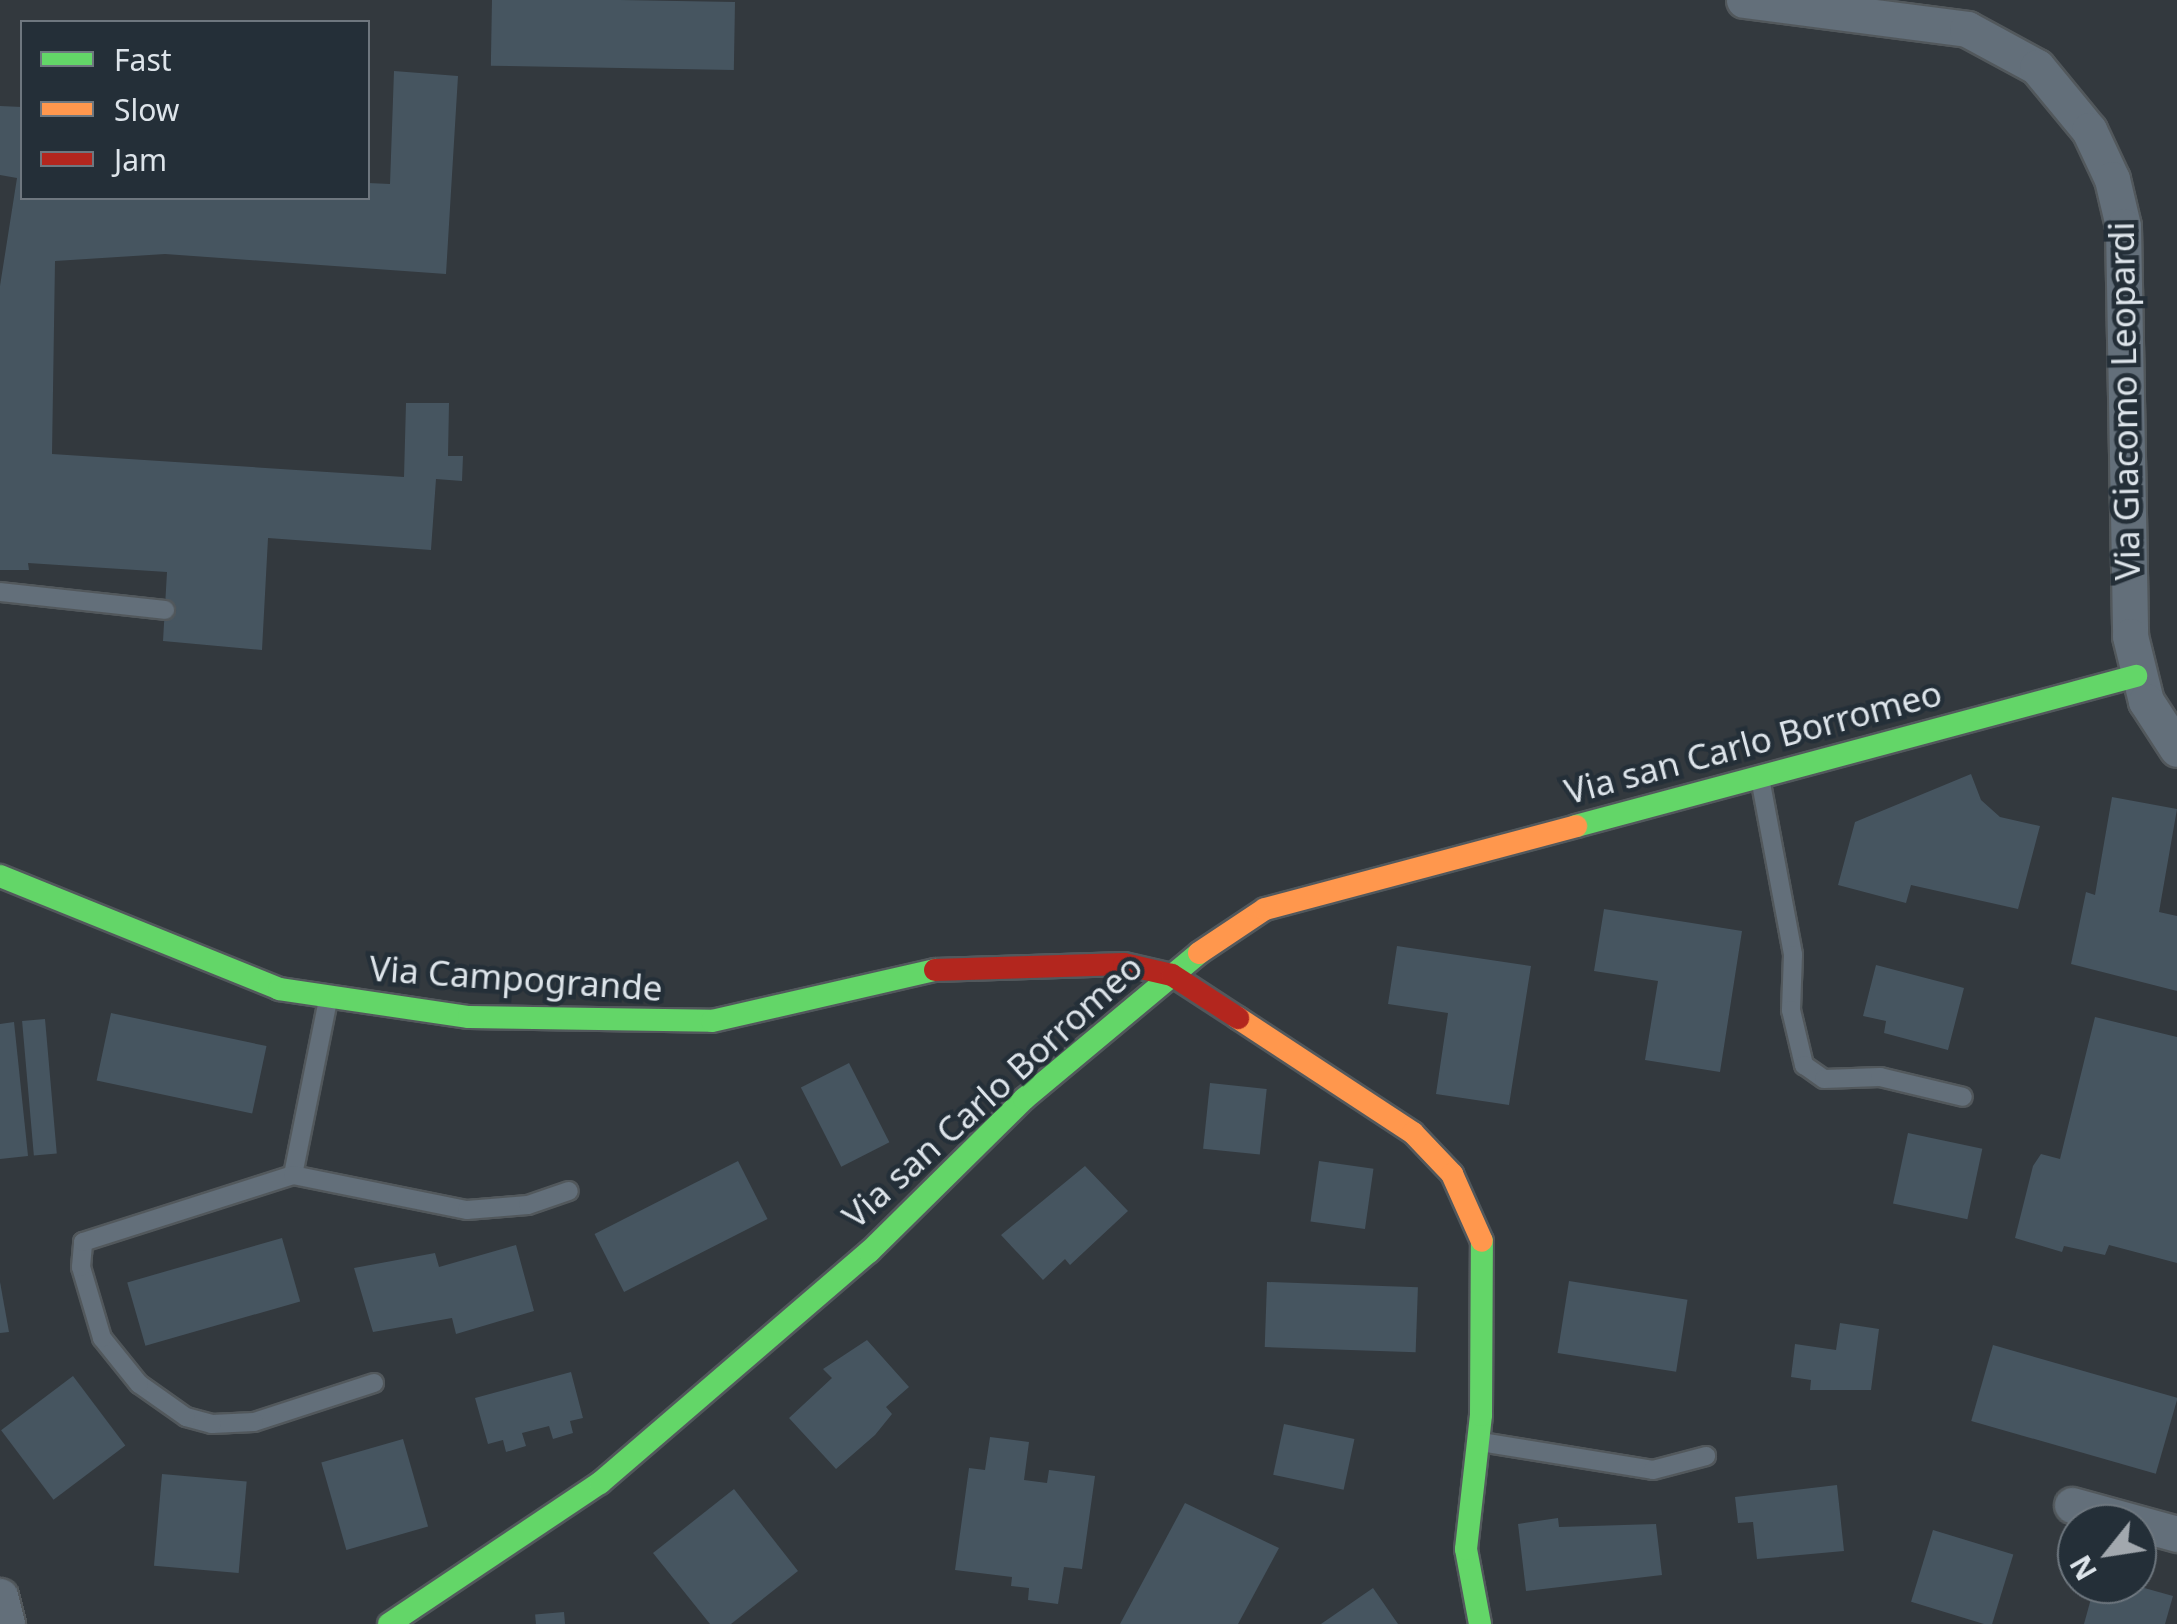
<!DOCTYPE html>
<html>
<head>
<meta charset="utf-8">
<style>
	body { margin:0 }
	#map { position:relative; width:2177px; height:1624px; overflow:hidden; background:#33393e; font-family:"Noto Sans",sans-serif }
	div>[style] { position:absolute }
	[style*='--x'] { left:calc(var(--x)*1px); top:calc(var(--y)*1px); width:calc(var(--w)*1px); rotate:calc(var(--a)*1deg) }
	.building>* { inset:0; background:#465560; transform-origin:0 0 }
	.roads { filter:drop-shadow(2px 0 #52585c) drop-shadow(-2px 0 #52585c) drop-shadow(0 2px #52585c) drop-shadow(0 -2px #52585c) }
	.lane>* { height:18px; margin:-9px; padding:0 9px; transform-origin:9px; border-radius:9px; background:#636f7a }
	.street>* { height:35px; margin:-17.5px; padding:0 17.5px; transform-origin:17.5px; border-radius:17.5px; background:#636f7a }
	.fast>* { height:22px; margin:-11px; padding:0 11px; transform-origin:11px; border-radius:11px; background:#63d668 }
	.slow>* { height:22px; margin:-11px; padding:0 11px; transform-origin:11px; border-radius:11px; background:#ff974d }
	.jam>* { height:22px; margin:-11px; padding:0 11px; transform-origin:11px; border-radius:11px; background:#b3261e }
	span { translate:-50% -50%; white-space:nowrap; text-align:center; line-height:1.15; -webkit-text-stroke:9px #242f38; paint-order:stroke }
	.street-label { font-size:35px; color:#dde4ea }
	.legend { position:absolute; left:20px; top:20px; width:350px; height:180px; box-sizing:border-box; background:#242f38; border:2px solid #6e777f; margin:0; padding:12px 18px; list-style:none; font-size:30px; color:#dde4ea }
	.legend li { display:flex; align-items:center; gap:20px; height:50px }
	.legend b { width:50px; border:2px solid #6e777f }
	.north { position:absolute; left:2057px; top:1504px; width:100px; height:100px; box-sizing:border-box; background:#242f38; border:2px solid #6e777f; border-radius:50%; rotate:240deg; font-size:28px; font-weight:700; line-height:40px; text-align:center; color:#dde4ea }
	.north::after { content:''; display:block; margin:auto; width:35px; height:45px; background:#a2a8ae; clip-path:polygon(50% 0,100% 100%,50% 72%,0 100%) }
</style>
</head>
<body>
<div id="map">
	<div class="building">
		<i style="left:735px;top:2px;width:68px;height:243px;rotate:91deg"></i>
		<i style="clip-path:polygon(394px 71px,458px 76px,446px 274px,165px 254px,55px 261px,52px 454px,404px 477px,406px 403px,449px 403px,448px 456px,463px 456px,462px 481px,436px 479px,431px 550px,268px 538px,262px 650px,163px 641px,167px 572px,28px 563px,29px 570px,0 570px,0 286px,17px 178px,0 175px,0 106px,22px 107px,22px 198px,368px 198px,368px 183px,390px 184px)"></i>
		<i style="clip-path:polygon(1971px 774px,1981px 800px,2000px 817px,2040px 826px,2018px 909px,1911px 885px,1906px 903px,1838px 885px,1855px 822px)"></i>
		<i style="clip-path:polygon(2112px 797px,2177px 809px,2159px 912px,2177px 916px,2177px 991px,2071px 964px,2086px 892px,2095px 895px)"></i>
		<i style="clip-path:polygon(1604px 909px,1742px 931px,1720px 1072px,1645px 1060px,1658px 981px,1594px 971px)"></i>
		<i style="clip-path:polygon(1397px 946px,1531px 966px,1509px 1105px,1436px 1094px,1448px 1013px,1388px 1004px)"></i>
		<i style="clip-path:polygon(1876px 965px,1964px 988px,1948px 1050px,1884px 1033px,1886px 1021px,1863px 1016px)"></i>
		<i style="left:111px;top:1013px;width:159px;height:69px;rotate:12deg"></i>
		<i style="clip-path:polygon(2095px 1017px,2177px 1037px,2177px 1263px,2109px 1245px,2105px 1255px,2064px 1246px,2062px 1252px,2015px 1238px,2033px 1166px,2041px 1154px,2060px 1159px)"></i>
		<i style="left:45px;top:1019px;width:135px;height:23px;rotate:85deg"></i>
		<i style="clip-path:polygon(14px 1022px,28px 1156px,0 1159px,0 1024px)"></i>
		<i style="left:849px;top:1063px;width:89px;height:54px;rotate:63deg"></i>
		<i style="left:1210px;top:1083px;width:57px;height:66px;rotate:6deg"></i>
		<i style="left:1908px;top:1133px;width:76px;height:72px;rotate:12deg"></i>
		<i style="left:738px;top:1161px;width:65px;height:161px;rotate:63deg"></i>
		<i style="left:1319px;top:1161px;width:55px;height:61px;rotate:8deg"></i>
		<i style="clip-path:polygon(1085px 1166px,1128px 1211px,1070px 1265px,1065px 1259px,1043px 1280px,1001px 1235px)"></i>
		<i style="left:282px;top:1238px;width:66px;height:161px;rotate:74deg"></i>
		<i style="clip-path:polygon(516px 1245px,534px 1311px,456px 1334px,452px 1318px,373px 1332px,354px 1268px,435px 1253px,439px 1267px)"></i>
		<i style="left:1569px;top:1281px;width:120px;height:73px;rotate:9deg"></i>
		<i style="clip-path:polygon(0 1282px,9px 1332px,0 1333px)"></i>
		<i style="left:1267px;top:1282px;width:151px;height:65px;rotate:2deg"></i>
		<i style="clip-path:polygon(1840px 1323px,1879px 1329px,1871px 1390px,1810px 1390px,1811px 1380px,1791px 1377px,1795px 1344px,1836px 1350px)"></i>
		<i style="clip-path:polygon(867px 1340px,909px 1387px,886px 1407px,892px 1414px,875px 1435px,836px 1469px,789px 1418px,832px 1378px,823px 1369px)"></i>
		<i style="left:1993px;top:1345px;width:192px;height:79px;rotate:16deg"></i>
		<i style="clip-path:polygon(571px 1372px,583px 1418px,570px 1421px,573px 1433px,553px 1439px,549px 1426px,522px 1433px,526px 1446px,506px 1452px,503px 1440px,488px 1444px,475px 1398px)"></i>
		<i style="left:73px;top:1376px;width:87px;height:90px;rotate:53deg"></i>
		<i style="left:1284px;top:1424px;width:72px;height:52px;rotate:12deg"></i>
		<i style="clip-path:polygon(990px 1437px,1029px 1442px,1024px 1480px,1047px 1483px,1049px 1470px,1095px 1476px,1082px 1569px,1064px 1567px,1058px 1604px,1028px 1600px,1029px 1588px,1011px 1586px,1012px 1577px,955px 1570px,969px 1468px,985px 1470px)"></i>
		<i style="left:403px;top:1439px;width:91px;height:85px;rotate:74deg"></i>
		<i style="left:162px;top:1474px;width:85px;height:92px;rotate:5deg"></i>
		<i style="clip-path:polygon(1837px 1485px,1844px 1551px,1757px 1559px,1753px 1522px,1738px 1523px,1735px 1497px)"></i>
		<i style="clip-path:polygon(734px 1489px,798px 1571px,731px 1624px,710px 1624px,653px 1553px)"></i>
		<i style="clip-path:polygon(1185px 1503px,1279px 1548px,1238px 1624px,1120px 1624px)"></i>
		<i style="clip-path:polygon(1558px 1518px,1559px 1527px,1656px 1524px,1662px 1575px,1526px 1591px,1518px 1524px)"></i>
		<i style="left:1933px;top:1530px;width:84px;height:75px;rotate:17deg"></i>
		<i style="clip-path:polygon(2095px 1584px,2130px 1584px,2173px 1596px,2165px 1624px,2084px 1624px)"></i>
		<i style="clip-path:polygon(1373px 1588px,1398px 1624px,1321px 1624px)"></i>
		<i style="left:564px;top:1612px;width:12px;height:29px;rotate:85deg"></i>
	</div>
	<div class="roads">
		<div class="lane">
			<i style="--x:0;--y:592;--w:166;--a:6.2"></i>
			<i style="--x:1760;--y:778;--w:180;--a:79.4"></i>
			<i style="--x:1793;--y:955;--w:55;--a:92.1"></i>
			<i style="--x:1791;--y:1010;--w:57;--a:76.7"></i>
			<i style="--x:1804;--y:1065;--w:24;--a:35"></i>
			<i style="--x:1824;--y:1079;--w:56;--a:-2"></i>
			<i style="--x:1880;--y:1077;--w:85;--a:13.5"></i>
			<i style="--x:293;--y:1175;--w:178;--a:-78.7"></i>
			<i style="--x:374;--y:1383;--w:126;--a:162"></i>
			<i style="--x:254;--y:1422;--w:42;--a:177.3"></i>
			<i style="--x:212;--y:1424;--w:27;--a:-165"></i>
			<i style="--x:186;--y:1417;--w:57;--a:-144.9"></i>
			<i style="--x:139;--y:1384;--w:59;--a:-128.8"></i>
			<i style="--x:102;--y:1338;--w:74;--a:-106.5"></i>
			<i style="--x:81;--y:1267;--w:25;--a:-85"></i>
			<i style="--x:83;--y:1242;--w:220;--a:-17.7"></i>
			<i style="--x:293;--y:1175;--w:177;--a:11.4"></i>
			<i style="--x:467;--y:1210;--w:61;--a:-4.7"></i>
			<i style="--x:528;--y:1205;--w:43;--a:-18.9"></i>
			<i style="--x:1481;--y:1442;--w:174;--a:9.2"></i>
			<i style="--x:1653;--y:1470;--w:55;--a:-14.8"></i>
		</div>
		<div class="street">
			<i style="--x:1744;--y:0;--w:225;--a:7.4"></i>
			<i style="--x:1967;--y:29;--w:80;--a:28.5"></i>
			<i style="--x:2037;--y:67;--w:82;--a:50.5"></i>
			<i style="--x:2089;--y:130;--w:54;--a:64.9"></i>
			<i style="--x:2112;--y:179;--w:48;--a:76.8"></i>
			<i style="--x:2123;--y:226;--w:410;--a:89"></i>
			<i style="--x:2130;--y:636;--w:67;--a:76.2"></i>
			<i style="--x:2146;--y:701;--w:57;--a:57.1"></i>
			<i style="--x:2072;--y:1505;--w:109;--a:15.4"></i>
			<i style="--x:0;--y:1596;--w:29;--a:76"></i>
		</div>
		<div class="fast">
			<i style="--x:1576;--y:826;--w:580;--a:-15"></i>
			<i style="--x:0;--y:876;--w:301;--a:22"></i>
			<i style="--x:279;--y:989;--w:192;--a:8.4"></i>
			<i style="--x:469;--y:1017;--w:243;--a:0.9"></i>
			<i style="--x:712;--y:1021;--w:229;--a:-12.9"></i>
			<i style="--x:389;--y:1624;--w:254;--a:-33.8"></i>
			<i style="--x:600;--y:1483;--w:355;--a:-40.7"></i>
			<i style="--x:869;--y:1252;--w:218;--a:-44.6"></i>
			<i style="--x:1024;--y:1099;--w:228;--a:-39.8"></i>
			<i style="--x:1480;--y:1624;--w:76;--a:-100.6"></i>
			<i style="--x:1466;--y:1549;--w:135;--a:-83.6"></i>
			<i style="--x:1481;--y:1415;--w:174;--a:-89.7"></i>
		</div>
		<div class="slow">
			<i style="--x:1199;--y:953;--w:79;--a:-33.7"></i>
			<i style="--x:1265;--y:909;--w:322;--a:-14.9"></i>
			<i style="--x:1238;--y:1018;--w:209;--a:33.3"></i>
			<i style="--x:1413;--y:1133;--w:57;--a:46.4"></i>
			<i style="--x:1452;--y:1174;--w:73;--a:65.9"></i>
		</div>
		<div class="jam">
			<i style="--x:935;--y:970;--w:189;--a:-1.8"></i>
			<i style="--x:1124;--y:964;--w:49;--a:12.9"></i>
			<i style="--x:1172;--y:975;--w:79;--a:33.1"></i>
		</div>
	</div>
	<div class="street-label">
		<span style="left:2124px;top:401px;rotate:-91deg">Via Giacomo Leopardi</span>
		<span style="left:1753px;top:742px;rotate:-15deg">Via san Carlo Borromeo</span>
		<span style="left:516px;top:978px;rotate:4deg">Via Campogrande</span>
		<span style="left:992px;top:1091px;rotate:-42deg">Via san Carlo Borromeo</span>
	</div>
	<ul class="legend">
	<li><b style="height:12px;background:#63d668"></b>Fast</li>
	<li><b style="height:12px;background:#ff974d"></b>Slow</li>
	<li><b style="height:12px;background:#b3261e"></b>Jam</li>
	</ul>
	<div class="north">N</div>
</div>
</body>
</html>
